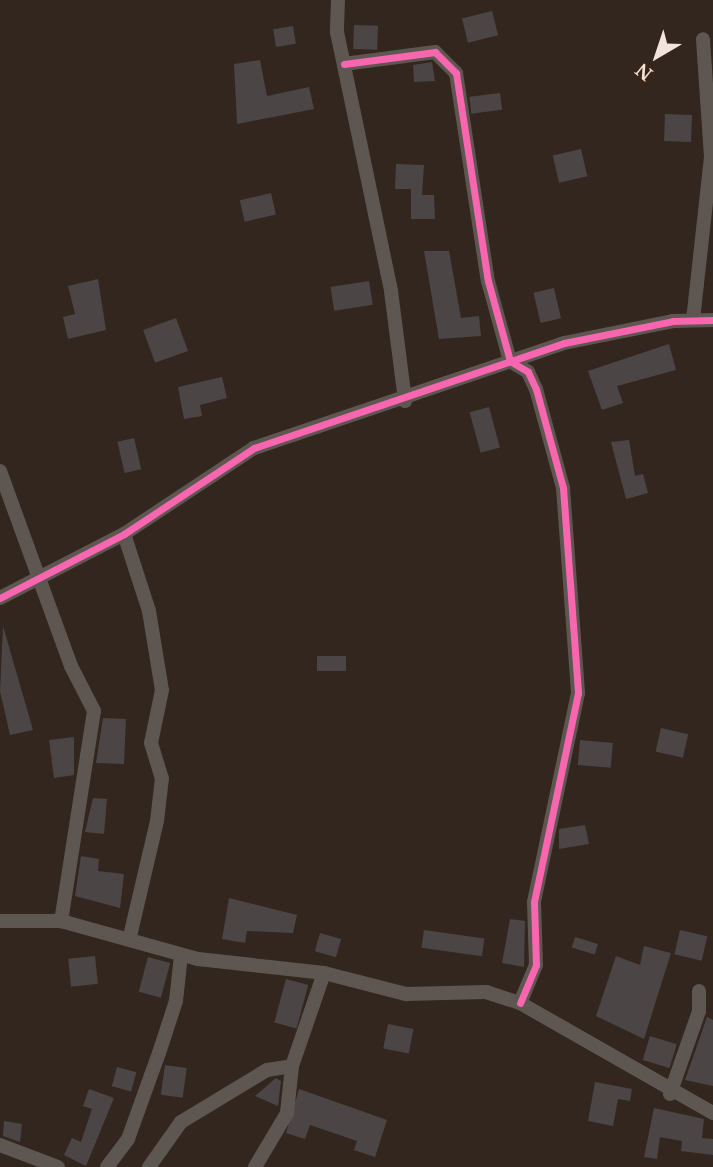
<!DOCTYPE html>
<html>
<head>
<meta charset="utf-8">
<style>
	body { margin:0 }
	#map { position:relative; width:713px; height:1167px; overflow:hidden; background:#32261f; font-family:"Noto Serif",serif }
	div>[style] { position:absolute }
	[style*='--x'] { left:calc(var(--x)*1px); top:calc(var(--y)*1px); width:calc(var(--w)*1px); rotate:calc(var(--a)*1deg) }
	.building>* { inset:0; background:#4c4546; transform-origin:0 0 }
	.minor>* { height:14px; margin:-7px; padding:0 7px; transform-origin:7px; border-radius:7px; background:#5e5650 }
	.cycleway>* { height:7px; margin:-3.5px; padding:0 3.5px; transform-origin:3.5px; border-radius:3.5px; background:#f766af }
	span { translate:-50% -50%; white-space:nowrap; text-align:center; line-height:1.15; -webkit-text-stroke:7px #3a2417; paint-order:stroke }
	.north { position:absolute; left:622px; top:21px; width:70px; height:70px; -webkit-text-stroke:5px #3a2417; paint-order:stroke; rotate:219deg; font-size:19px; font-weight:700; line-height:28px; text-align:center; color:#f2e3db }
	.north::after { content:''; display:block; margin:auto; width:24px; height:32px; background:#f2e3db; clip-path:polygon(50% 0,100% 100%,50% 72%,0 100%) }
</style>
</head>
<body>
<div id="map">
	<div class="building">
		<i style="left:492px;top:11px;width:25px;height:31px;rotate:76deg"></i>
		<i style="left:354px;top:25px;width:24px;height:24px;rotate:2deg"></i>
		<i style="left:293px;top:26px;width:18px;height:20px;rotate:81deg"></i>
		<i style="clip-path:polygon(260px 60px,267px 96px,309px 87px,314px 109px,237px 124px,234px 64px)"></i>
		<i style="clip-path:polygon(432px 62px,435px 81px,414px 82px,413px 65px)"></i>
		<i style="left:500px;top:93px;width:17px;height:31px;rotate:83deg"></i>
		<i style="left:665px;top:114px;width:27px;height:27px;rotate:2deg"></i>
		<i style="left:581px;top:149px;width:28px;height:29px;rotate:77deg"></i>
		<i style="clip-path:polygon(396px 164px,424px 165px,422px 195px,434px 195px,435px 219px,411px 219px,411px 189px,395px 189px)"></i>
		<i style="left:271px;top:193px;width:22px;height:32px;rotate:77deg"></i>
		<i style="clip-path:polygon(424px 251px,449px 251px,461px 318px,479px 316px,481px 336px,439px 339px)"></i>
		<i style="clip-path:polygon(98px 279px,106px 330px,68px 339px,63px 317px,75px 314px,68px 286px)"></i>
		<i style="left:369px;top:281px;width:24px;height:39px;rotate:81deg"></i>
		<i style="left:554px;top:288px;width:31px;height:21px;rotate:77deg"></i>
		<i style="left:176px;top:318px;width:35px;height:35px;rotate:70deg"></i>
		<i style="clip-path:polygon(669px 344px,676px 370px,617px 386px,623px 403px,602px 410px,588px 371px)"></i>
		<i style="clip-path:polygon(222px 377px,227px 398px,200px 405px,202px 416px,184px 419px,178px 387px)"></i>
		<i style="left:489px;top:407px;width:42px;height:20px;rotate:75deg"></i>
		<i style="left:134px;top:438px;width:32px;height:17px;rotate:77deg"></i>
		<i style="clip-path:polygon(629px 440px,635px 476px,643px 474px,648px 493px,626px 499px,611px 442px)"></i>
		<i style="clip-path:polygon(3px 626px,33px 730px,10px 735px,0 691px)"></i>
		<i style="left:317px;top:656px;width:29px;height:15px"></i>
		<i style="clip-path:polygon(103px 718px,126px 719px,124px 764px,96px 763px)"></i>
		<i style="left:661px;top:728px;width:28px;height:24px;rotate:13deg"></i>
		<i style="clip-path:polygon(74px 737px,74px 775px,54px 778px,49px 740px)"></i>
		<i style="left:580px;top:740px;width:33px;height:25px;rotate:5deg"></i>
		<i style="clip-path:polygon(93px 798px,107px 799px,104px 834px,85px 832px)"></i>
		<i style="clip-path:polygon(585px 825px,589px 844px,559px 849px,559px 829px)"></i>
		<i style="clip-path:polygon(81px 856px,99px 859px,98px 871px,124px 874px,120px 908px,75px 896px)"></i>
		<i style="clip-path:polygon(229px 898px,297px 915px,293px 933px,247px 931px,245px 943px,222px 939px)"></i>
		<i style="clip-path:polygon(510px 919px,525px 921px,524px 967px,502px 963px)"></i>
		<i style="left:424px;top:930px;width:61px;height:18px;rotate:8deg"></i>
		<i style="left:680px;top:930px;width:28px;height:25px;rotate:13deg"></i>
		<i style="left:320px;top:933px;width:22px;height:19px;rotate:16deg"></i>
		<i style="left:575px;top:937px;width:24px;height:11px;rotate:17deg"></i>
		<i style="clip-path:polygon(644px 946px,671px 953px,644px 1039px,596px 1016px,616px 956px,640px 965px)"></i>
		<i style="left:95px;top:956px;width:28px;height:27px;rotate:84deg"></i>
		<i style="left:148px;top:957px;width:23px;height:36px;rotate:15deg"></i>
		<i style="left:286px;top:979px;width:23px;height:45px;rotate:15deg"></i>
		<i style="clip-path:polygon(707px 1017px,713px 1020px,713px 1086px,685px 1080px)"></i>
		<i style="left:388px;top:1024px;width:26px;height:25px;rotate:11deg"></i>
		<i style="left:650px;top:1036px;width:28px;height:25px;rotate:17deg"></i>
		<i style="left:165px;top:1065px;width:22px;height:30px;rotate:8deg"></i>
		<i style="left:117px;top:1067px;width:20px;height:20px;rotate:15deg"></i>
		<i style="clip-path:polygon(276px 1078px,281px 1081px,278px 1106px,255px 1096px)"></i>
		<i style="clip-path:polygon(595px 1082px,632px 1089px,630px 1101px,618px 1099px,613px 1126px,588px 1121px)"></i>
		<i style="clip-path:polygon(89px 1089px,114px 1098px,86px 1166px,64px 1155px,72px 1138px,81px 1142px,92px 1109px,83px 1106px)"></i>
		<i style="clip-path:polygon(299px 1089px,387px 1120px,375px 1157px,354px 1150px,357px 1141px,310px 1125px,305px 1139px,286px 1133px)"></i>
		<i style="clip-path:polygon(654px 1108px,704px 1119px,702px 1138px,713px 1139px,713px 1155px,681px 1151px,682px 1141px,660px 1137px,657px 1159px,644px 1157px)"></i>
		<i style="clip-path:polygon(4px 1121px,22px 1124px,20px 1142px,3px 1136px)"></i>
	</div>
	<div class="minor">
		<i style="--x:338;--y:0;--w:32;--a:92"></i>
		<i style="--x:337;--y:32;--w:265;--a:78.2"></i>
		<i style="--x:391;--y:291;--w:111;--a:82.7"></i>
		<i style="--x:344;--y:64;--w:92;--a:-7.5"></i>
		<i style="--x:435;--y:52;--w:30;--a:45"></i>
		<i style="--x:456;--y:73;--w:210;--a:81.3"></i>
		<i style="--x:488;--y:281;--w:83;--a:74.6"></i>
		<i style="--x:510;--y:361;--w:21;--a:31"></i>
		<i style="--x:528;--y:372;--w:19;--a:65"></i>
		<i style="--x:536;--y:389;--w:103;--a:74.7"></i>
		<i style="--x:563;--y:488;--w:206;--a:85.8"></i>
		<i style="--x:578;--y:693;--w:214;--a:101.9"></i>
		<i style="--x:534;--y:902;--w:63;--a:88.2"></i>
		<i style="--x:536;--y:965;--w:41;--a:112.8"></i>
		<i style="--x:693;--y:320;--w:164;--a:-83.7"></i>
		<i style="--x:711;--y:157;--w:118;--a:-93.9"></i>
		<i style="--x:0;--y:471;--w:208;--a:70"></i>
		<i style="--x:71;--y:666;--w:51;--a:62.9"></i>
		<i style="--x:94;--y:711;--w:213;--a:98.9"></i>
		<i style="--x:124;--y:534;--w:81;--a:72"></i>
		<i style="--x:149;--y:611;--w:80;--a:80.7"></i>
		<i style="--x:162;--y:690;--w:54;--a:101.7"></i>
		<i style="--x:151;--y:743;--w:37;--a:73"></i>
		<i style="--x:162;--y:778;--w:43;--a:96.6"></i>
		<i style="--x:157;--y:821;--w:118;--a:103.2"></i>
		<i style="--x:0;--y:598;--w:140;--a:-27.3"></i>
		<i style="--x:124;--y:534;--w:156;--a:-33.5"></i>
		<i style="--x:254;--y:448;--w:327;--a:-18.7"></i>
		<i style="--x:564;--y:343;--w:111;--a:-11.4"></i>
		<i style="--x:673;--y:321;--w:40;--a:-1.4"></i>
		<i style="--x:0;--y:921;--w:61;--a:0"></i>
		<i style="--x:61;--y:921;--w:142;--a:15.5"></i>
		<i style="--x:198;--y:959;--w:127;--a:6.3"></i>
		<i style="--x:324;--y:973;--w:85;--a:14.4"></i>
		<i style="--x:406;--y:994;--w:80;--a:-1.4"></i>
		<i style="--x:486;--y:992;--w:36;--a:18"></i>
		<i style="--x:520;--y:1003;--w:222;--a:29.7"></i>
		<i style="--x:670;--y:1094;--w:88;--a:-70.7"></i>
		<i style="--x:699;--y:1011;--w:20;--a:-90"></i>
		<i style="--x:0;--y:1145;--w:62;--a:20.8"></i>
		<i style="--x:107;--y:1167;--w:35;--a:-53"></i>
		<i style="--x:128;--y:1139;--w:91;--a:-70.2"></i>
		<i style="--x:159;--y:1053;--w:55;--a:-71.9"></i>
		<i style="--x:176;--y:1001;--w:46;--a:-83.8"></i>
		<i style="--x:149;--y:1167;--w:55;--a:-54.6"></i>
		<i style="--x:181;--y:1122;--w:100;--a:-31.2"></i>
		<i style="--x:267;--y:1070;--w:25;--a:-9"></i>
		<i style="--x:292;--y:1066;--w:98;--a:-71"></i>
		<i style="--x:255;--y:1167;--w:63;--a:-59.3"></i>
		<i style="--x:287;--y:1113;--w:47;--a:-83.9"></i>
	</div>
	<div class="cycleway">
		<i style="--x:344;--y:64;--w:92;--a:-7.5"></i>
		<i style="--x:435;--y:52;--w:30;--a:45"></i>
		<i style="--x:456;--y:73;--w:210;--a:81.3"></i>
		<i style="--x:488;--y:281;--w:83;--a:74.6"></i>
		<i style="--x:510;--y:361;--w:21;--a:31"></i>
		<i style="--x:528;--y:372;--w:19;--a:65"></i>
		<i style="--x:536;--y:389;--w:103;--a:74.7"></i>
		<i style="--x:563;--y:488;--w:206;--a:85.8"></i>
		<i style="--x:578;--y:693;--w:214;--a:101.9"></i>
		<i style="--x:534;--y:902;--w:63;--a:88.2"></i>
		<i style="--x:536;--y:965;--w:41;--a:112.8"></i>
		<i style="--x:0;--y:598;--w:140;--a:-27.3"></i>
		<i style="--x:124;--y:534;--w:156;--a:-33.5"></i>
		<i style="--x:254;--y:448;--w:327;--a:-18.7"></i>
		<i style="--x:564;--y:343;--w:111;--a:-11.4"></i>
		<i style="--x:673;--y:321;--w:40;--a:-1.4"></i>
	</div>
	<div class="north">N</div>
</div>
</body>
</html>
